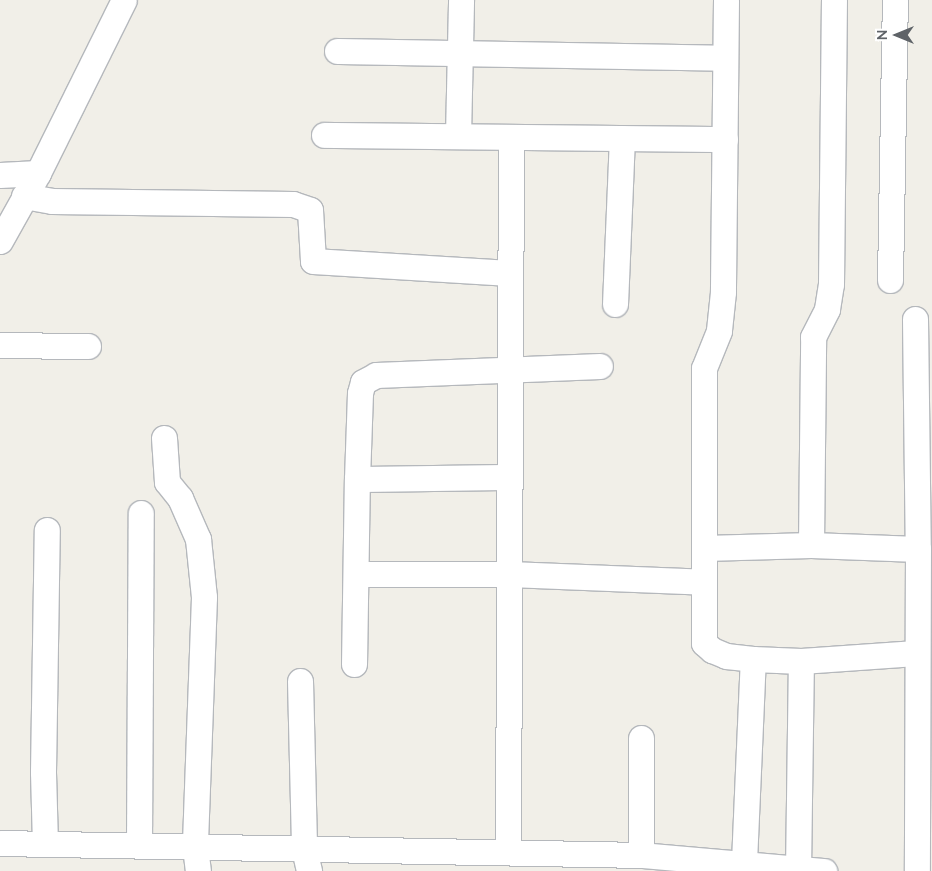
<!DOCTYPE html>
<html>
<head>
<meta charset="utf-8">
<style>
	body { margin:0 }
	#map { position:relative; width:932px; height:871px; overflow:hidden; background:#f1efe8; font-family:Mulish,sans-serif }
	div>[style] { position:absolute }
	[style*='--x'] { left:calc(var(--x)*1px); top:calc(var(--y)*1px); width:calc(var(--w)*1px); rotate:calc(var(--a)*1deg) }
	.roads { filter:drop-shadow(1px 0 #b5b8bc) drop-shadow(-1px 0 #b5b8bc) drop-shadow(0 1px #b5b8bc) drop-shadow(0 -1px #b5b8bc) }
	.minor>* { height:25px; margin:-12.5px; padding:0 12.5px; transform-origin:12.5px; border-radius:12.5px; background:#fff }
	span { translate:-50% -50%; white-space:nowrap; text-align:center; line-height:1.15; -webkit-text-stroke:4px #fff; paint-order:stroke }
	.north { position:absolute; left:872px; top:10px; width:50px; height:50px; -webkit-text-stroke:4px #fff; paint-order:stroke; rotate:270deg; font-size:14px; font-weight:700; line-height:20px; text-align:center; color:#5f6368 }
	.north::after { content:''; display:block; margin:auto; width:18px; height:22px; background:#5f6368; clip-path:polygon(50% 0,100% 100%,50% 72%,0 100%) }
</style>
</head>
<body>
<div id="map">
	<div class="roads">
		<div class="minor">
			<i style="--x:726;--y:0;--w:292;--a:90.6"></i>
			<i style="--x:723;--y:292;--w:39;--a:96"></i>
			<i style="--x:719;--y:331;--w:40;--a:112"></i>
			<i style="--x:704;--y:368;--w:275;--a:90"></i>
			<i style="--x:704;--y:643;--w:11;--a:41"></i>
			<i style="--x:712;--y:650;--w:15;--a:23"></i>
			<i style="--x:726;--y:656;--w:27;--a:6"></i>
			<i style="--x:753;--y:659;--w:48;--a:2.4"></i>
			<i style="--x:801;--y:661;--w:115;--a:-4"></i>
			<i style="--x:337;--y:51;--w:388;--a:1"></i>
			<i style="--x:324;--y:135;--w:401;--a:0.6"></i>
			<i style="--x:458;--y:135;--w:135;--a:-88.7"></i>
			<i style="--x:0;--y:175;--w:38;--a:-3"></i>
			<i style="--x:24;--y:196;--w:28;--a:10"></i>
			<i style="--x:52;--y:201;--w:241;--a:0.7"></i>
			<i style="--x:293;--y:204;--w:18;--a:19"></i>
			<i style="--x:310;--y:210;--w:51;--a:86.6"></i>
			<i style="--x:313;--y:261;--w:197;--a:3.5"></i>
			<i style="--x:0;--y:241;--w:78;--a:-60.8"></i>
			<i style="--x:38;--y:173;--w:193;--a:-63.6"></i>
			<i style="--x:890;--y:280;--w:280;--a:-89"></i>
			<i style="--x:615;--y:304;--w:166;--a:-87.6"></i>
			<i style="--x:915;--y:319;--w:230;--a:89.3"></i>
			<i style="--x:918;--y:549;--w:322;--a:90.2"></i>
			<i style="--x:0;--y:345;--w:88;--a:0.7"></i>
			<i style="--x:164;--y:438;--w:44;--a:86.1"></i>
			<i style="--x:167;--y:482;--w:21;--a:51"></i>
			<i style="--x:180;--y:498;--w:45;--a:66.3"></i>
			<i style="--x:198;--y:539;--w:58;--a:84.1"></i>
			<i style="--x:204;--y:597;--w:250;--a:92.1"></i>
			<i style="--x:195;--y:847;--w:24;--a:83"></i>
			<i style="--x:357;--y:479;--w:152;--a:-0.8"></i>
			<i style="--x:811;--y:545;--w:208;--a:-89.4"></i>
			<i style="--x:813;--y:337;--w:31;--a:-63"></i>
			<i style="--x:827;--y:309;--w:25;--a:-81"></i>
			<i style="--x:831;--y:284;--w:284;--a:-89.4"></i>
			<i style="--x:704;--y:548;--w:107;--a:-1.6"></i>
			<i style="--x:811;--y:545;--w:107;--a:2.1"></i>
			<i style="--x:356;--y:574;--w:153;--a:0"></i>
			<i style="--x:509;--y:574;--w:195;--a:2.3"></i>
			<i style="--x:354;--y:664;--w:185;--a:-89.1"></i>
			<i style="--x:357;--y:479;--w:86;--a:-88"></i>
			<i style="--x:360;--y:393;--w:11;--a:-75"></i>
			<i style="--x:363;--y:382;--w:15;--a:-28"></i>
			<i style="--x:376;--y:375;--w:224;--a:-2.3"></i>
			<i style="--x:300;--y:681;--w:168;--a:88.6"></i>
			<i style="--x:304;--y:849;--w:23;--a:77"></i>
			<i style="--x:641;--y:738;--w:117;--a:90"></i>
			<i style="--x:0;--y:843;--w:641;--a:1.07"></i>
			<i style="--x:641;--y:855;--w:184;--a:5"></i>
			<i style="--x:45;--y:844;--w:72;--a:-91.6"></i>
			<i style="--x:43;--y:772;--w:242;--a:-89.1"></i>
			<i style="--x:139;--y:845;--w:332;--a:-89.7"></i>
			<i style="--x:508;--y:852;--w:715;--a:-89.76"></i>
			<i style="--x:744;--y:862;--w:203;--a:-87.5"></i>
			<i style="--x:798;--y:871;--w:210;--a:-89.2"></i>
		</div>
	</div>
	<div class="north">N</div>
</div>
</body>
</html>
